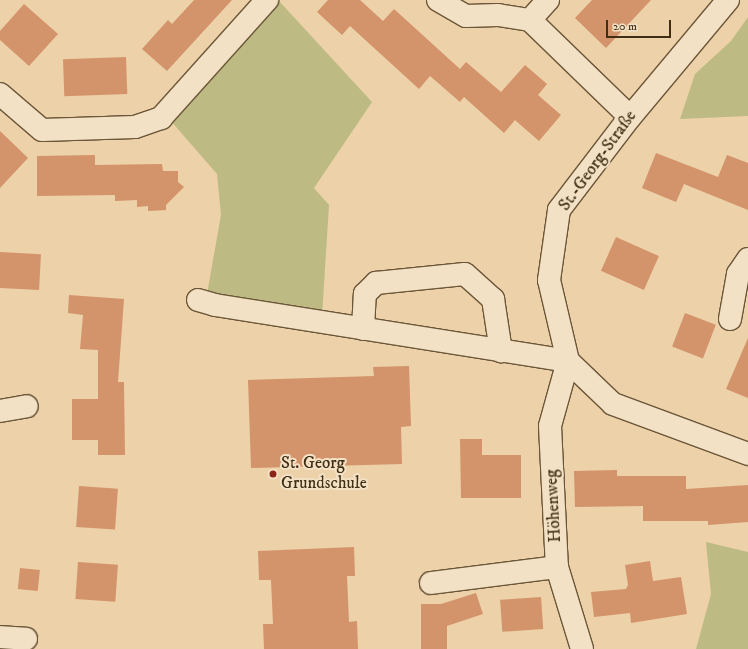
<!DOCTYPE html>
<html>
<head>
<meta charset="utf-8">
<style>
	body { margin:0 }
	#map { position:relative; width:748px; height:649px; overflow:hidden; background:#edd1a8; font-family:"IM FELL DW Pica",serif }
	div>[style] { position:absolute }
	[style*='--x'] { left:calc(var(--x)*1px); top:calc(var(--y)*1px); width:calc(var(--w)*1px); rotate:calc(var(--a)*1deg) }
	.green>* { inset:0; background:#beba83 }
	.building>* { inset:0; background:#d3936b; transform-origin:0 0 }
	.roads { filter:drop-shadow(1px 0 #6b5638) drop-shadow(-1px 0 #6b5638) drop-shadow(0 1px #6b5638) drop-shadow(0 -1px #6b5638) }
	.minor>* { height:22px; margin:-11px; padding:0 11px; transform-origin:11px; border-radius:11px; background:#f3e1c6 }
	.dots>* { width:11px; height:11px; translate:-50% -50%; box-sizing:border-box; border:2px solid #f3e1c6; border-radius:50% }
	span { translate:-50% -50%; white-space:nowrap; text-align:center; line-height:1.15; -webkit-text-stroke:4px #f3e1c6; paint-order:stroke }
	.street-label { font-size:17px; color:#402d13 }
	.poi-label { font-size:17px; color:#402d13 }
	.left { translate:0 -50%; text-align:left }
	.scale { position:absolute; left:606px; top:20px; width:65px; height:18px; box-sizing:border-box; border:2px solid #402d13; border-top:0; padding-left:5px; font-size:12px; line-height:14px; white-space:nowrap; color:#402d13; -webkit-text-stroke:3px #f3e1c6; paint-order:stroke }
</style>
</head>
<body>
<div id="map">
	<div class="green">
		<i style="clip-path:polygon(279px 1px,372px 102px,314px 188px,329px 205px,322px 316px,207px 294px,221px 215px,217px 174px,170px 120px)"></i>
		<i style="clip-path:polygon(748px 17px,748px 116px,680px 119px,695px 74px,731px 41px)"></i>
		<i style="clip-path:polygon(706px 542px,748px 552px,748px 649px,696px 649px,711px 594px)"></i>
	</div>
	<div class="building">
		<i style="clip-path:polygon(194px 0,232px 0,167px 71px,142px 49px,168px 20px,172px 24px)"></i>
		<i style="clip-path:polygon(328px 0,360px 0,383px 21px,394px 9px,460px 69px,466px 62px,501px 92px,525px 65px,547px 84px,538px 95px,561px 115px,539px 141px,515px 120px,504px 133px,464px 97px,460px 102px,430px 76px,419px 89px,350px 26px,342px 35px,317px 12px)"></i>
		<i style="clip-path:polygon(592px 0,651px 0,606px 48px,575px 18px)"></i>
		<i style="clip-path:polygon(24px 4px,58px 34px,29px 66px,0 40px,0 31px)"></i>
		<i style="left:126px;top:57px;width:37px;height:63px;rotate:88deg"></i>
		<i style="clip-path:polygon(0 131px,28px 158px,0 188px)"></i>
		<i style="clip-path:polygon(656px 153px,718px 177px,727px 155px,748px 163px,748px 210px,684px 184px,676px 202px,642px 188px)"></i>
		<i style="clip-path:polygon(95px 155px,95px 165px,162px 164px,163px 171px,178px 171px,178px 182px,184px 187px,166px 205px,166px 210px,148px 211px,148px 206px,137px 207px,137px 200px,115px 201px,115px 195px,37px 196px,37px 156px)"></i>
		<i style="left:616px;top:237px;width:47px;height:37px;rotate:24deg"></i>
		<i style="left:0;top:252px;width:41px;height:36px;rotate:3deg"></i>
		<i style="clip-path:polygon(69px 295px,124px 299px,118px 382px,124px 382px,125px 455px,98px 455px,98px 440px,72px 440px,72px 399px,98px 399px,98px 350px,80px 349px,83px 315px,68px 313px)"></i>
		<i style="left:685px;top:313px;width:33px;height:36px;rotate:21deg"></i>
		<i style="clip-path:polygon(748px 338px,748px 398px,726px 389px)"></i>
		<i style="clip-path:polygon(409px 366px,411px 426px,401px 427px,402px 464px,251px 468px,248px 380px,374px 376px,373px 367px)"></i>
		<i style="clip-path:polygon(460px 439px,482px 439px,482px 455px,521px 455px,521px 498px,461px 498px)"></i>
		<i style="clip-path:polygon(617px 470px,617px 476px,686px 476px,686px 489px,748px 485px,748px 522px,708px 525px,708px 521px,643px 521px,643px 506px,575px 507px,574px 471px)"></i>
		<i style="left:79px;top:486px;width:39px;height:41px;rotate:4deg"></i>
		<i style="clip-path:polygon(354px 547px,355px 576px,347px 576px,349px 622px,357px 621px,358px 649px,264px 649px,263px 624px,273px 624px,271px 580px,259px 580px,258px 551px)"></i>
		<i style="clip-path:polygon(650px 561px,653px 581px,681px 577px,687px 614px,631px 623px,630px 613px,594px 617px,591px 592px,626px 589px,628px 585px,625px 565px)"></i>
		<i style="left:78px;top:562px;width:40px;height:37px;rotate:4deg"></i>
		<i style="left:20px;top:568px;width:20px;height:21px;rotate:6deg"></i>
		<i style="clip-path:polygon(476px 593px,483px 614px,447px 626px,447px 649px,421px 649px,421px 604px,441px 604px)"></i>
		<i style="left:541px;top:597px;width:32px;height:41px;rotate:86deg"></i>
	</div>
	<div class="roads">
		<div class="minor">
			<i style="--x:438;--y:0;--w:32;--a:30"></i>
			<i style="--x:466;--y:16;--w:32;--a:-2"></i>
			<i style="--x:498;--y:15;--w:32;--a:9"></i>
			<i style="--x:530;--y:20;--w:139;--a:44.1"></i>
			<i style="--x:728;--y:0;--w:153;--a:129.9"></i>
			<i style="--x:630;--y:117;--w:117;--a:127.4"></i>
			<i style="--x:559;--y:210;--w:71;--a:98.1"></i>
			<i style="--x:549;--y:280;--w:83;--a:76.8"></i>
			<i style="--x:568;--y:361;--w:62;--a:43.7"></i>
			<i style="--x:613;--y:404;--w:144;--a:20.3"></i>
			<i style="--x:530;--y:20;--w:27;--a:-48"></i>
			<i style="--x:0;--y:94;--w:55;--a:40.6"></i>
			<i style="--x:42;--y:130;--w:93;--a:-1.8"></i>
			<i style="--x:135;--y:127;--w:28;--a:-19"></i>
			<i style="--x:161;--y:118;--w:159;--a:-48.1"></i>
			<i style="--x:198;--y:300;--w:18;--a:16"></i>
			<i style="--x:215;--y:305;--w:357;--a:9"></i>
			<i style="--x:568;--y:361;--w:67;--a:105.5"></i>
			<i style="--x:550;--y:426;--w:141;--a:87.2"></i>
			<i style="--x:557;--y:567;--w:86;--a:73"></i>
			<i style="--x:730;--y:319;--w:46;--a:-79.9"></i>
			<i style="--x:738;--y:274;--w:18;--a:-56"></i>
			<i style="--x:363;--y:329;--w:35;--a:-87"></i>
			<i style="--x:365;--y:294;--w:16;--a:-45"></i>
			<i style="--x:376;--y:283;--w:89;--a:-5.8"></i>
			<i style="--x:465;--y:274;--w:38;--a:42"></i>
			<i style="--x:493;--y:299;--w:53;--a:81.3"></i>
			<i style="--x:0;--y:411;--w:27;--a:-10"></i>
			<i style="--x:431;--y:583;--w:127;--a:-7.2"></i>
			<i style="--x:0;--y:637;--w:26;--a:4"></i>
		</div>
	</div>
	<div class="dots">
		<i style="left:273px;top:474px;background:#8f2418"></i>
	</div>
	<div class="street-label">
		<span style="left:598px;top:161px;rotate:-54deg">St.-Georg-Straße</span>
		<span style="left:554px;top:506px;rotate:-93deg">Höhenweg</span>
	</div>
	<div class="poi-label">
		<span class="left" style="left:281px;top:474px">St. Georg<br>Grundschule</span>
	</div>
	<div class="scale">20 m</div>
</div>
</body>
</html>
